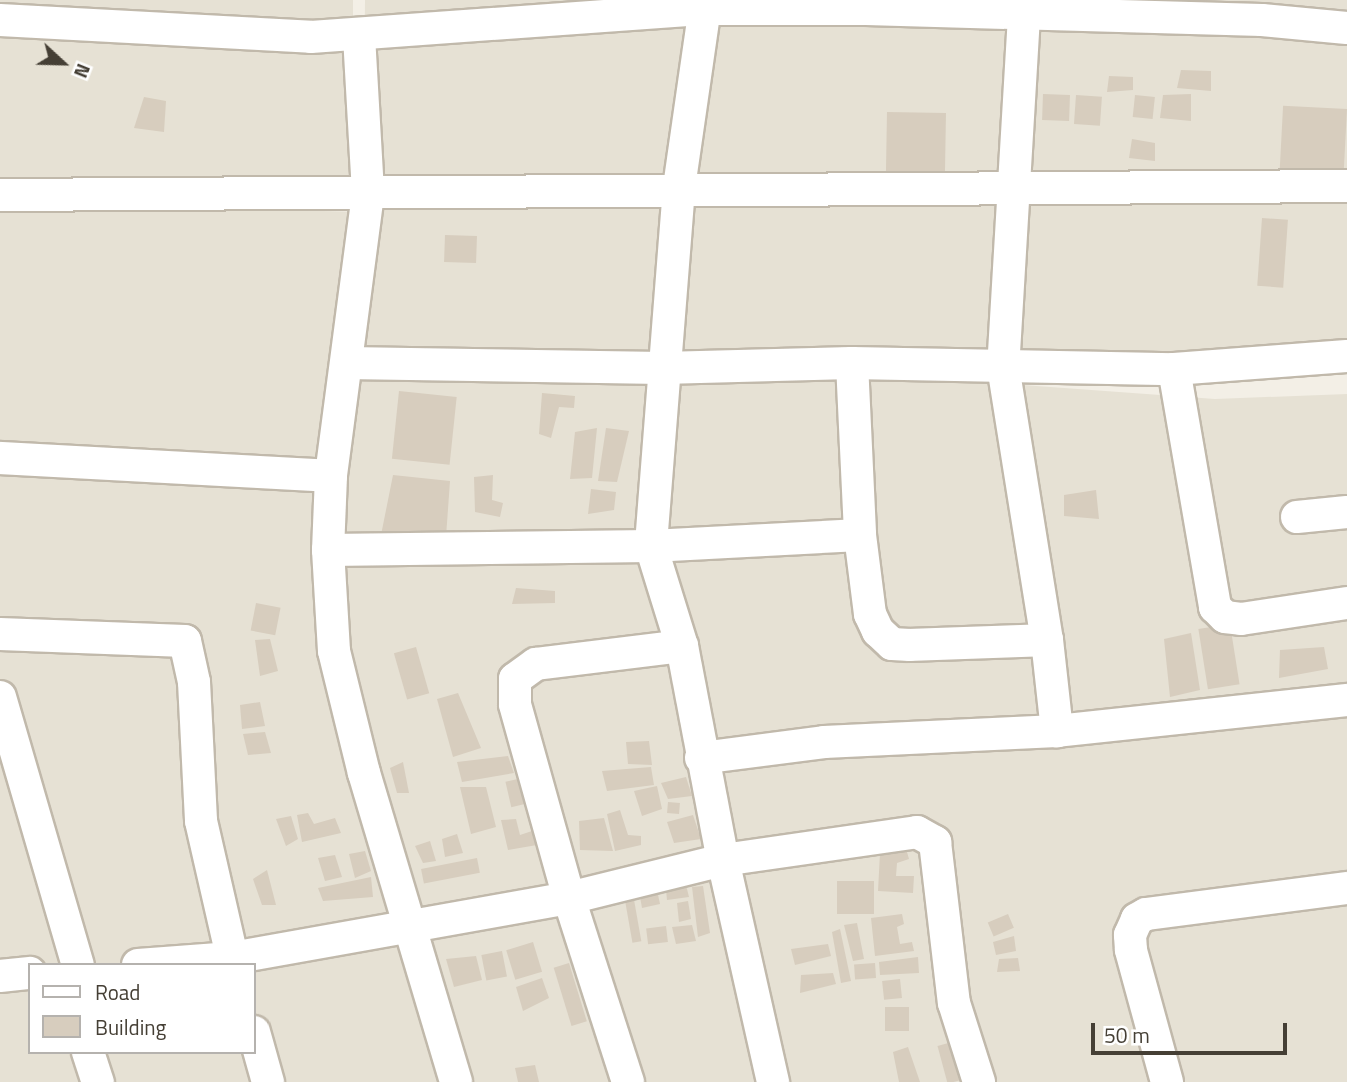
<!DOCTYPE html>
<html>
<head>
<meta charset="utf-8">
<style>
	body { margin:0 }
	#map { position:relative; width:1347px; height:1082px; overflow:hidden; background:#f3efe6; font-family:"Titillium Web",sans-serif }
	div>[style] { position:absolute }
	[style*='--x'] { left:calc(var(--x)*1px); top:calc(var(--y)*1px); width:calc(var(--w)*1px); rotate:calc(var(--a)*1deg) }
	.residential>* { inset:0; background:#e6e1d4; transform-origin:0 0 }
	.building>* { inset:0; background:#d7cdbe; transform-origin:0 0 }
	.roads { filter:drop-shadow(2px 0 #c1b9ab) drop-shadow(-2px 0 #c1b9ab) drop-shadow(0 2px #c1b9ab) drop-shadow(0 -2px #c1b9ab) }
	.street>* { height:32px; margin:-16px; padding:0 16px; transform-origin:16px; border-radius:16px; background:#fff }
	span { translate:-50% -50%; white-space:nowrap; text-align:center; line-height:1.15; -webkit-text-stroke:7px #fff; paint-order:stroke }
	.legend { position:absolute; left:28px; top:963px; width:228px; height:91px; box-sizing:border-box; background:#fff; border:2px solid #b5b2ae; margin:0; padding:9px 12px; list-style:none; font-size:21px; color:#453f35 }
	.legend li { display:flex; align-items:center; gap:14px; height:35px }
	.legend b { width:35px; border:2px solid #b5b2ae }
	.north { position:absolute; left:28px; top:28px; width:70px; height:70px; -webkit-text-stroke:5px #fff; paint-order:stroke; rotate:112deg; font-size:19px; font-weight:700; line-height:28px; text-align:center; color:#453f35 }
	.north::after { content:''; display:block; margin:auto; width:24px; height:32px; background:#453f35; clip-path:polygon(50% 0,100% 100%,50% 72%,0 100%) }
	.scale { position:absolute; left:1091px; top:1023px; width:196px; height:32px; box-sizing:border-box; border:4px solid #453f35; border-top:0; padding-left:9px; font-size:21px; line-height:24px; white-space:nowrap; color:#453f35; -webkit-text-stroke:5px #fff; paint-order:stroke }
</style>
</head>
<body>
<div id="map">
	<div class="residential">
		<i style="left:0;top:0;width:353px;height:182px"></i>
		<i style="clip-path:polygon(evenodd,365px 0,690px 0,1019px 27px,994px 383px,1215px 399px,1347px 394px,1347px 1082px,0 1082px,0 203px,363px 212px,365px 0,30px 965px,254px 965px,254px 1052px,30px 1052px,30px 965px)"></i>
		<i style="clip-path:polygon(704px 0,1347px 0,1347px 361px,1004px 363px,1030px 11px)"></i>
	</div>
	<div class="building">
		<i style="clip-path:polygon(1181px 70px,1211px 71px,1211px 91px,1177px 88px)"></i>
		<i style="clip-path:polygon(1109px 76px,1133px 77px,1133px 90px,1107px 92px)"></i>
		<i style="left:1043px;top:94px;width:27px;height:26px;rotate:2deg"></i>
		<i style="clip-path:polygon(1191px 94px,1191px 121px,1160px 118px,1163px 95px)"></i>
		<i style="left:1076px;top:95px;width:26px;height:29px;rotate:4deg"></i>
		<i style="left:1135px;top:95px;width:20px;height:22px;rotate:6deg"></i>
		<i style="clip-path:polygon(144px 97px,166px 101px,164px 132px,134px 128px)"></i>
		<i style="left:1347px;top:109px;width:64px;height:64px;rotate:93deg"></i>
		<i style="left:887px;top:112px;width:59px;height:61px;rotate:1deg"></i>
		<i style="clip-path:polygon(1132px 139px,1155px 143px,1155px 161px,1129px 158px)"></i>
		<i style="left:1262px;top:218px;width:26px;height:68px;rotate:4deg"></i>
		<i style="left:445px;top:235px;width:32px;height:27px;rotate:2deg"></i>
		<i style="left:399px;top:391px;width:58px;height:68px;rotate:6deg"></i>
		<i style="clip-path:polygon(542px 393px,575px 396px,574px 408px,559px 407px,551px 438px,539px 434px)"></i>
		<i style="clip-path:polygon(597px 428px,592px 478px,570px 479px,575px 432px)"></i>
		<i style="clip-path:polygon(606px 428px,629px 431px,617px 482px,598px 481px)"></i>
		<i style="clip-path:polygon(393px 475px,450px 481px,446px 537px,381px 535px)"></i>
		<i style="clip-path:polygon(493px 475px,492px 500px,503px 503px,500px 517px,475px 512px,474px 477px)"></i>
		<i style="clip-path:polygon(591px 489px,616px 492px,614px 510px,588px 514px)"></i>
		<i style="clip-path:polygon(1096px 490px,1099px 519px,1064px 516px,1064px 495px)"></i>
		<i style="clip-path:polygon(516px 588px,555px 591px,555px 603px,512px 604px)"></i>
		<i style="left:256px;top:603px;width:25px;height:28px;rotate:11deg"></i>
		<i style="left:1230px;top:624px;width:61px;height:32px;rotate:81deg"></i>
		<i style="clip-path:polygon(1191px 633px,1200px 690px,1170px 697px,1164px 639px)"></i>
		<i style="clip-path:polygon(270px 639px,278px 671px,260px 676px,255px 640px)"></i>
		<i style="left:416px;top:647px;width:48px;height:23px;rotate:74deg"></i>
		<i style="clip-path:polygon(1324px 647px,1328px 669px,1279px 678px,1280px 650px)"></i>
		<i style="clip-path:polygon(458px 693px,481px 748px,453px 757px,437px 699px)"></i>
		<i style="clip-path:polygon(260px 702px,265px 726px,242px 729px,240px 705px)"></i>
		<i style="clip-path:polygon(265px 732px,271px 753px,248px 755px,243px 734px)"></i>
		<i style="clip-path:polygon(649px 741px,652px 765px,628px 764px,626px 742px)"></i>
		<i style="clip-path:polygon(508px 756px,514px 773px,462px 782px,457px 762px)"></i>
		<i style="clip-path:polygon(403px 762px,409px 793px,397px 793px,390px 768px)"></i>
		<i style="clip-path:polygon(651px 767px,654px 785px,607px 791px,602px 771px)"></i>
		<i style="clip-path:polygon(686px 777px,692px 796px,668px 799px,661px 783px)"></i>
		<i style="left:522px;top:778px;width:26px;height:17px;rotate:77deg"></i>
		<i style="clip-path:polygon(657px 786px,662px 809px,642px 816px,634px 791px)"></i>
		<i style="clip-path:polygon(460px 787px,486px 787px,496px 827px,471px 834px)"></i>
		<i style="left:668px;top:802px;width:12px;height:11px;rotate:5deg"></i>
		<i style="clip-path:polygon(620px 810px,628px 835px,641px 836px,641px 845px,615px 851px,607px 814px)"></i>
		<i style="clip-path:polygon(308px 813px,314px 824px,335px 818px,341px 833px,302px 842px,297px 815px)"></i>
		<i style="clip-path:polygon(693px 815px,701px 839px,674px 843px,667px 822px)"></i>
		<i style="clip-path:polygon(291px 816px,298px 839px,286px 846px,276px 819px)"></i>
		<i style="clip-path:polygon(604px 818px,613px 851px,580px 850px,579px 821px)"></i>
		<i style="clip-path:polygon(516px 819px,520px 835px,535px 830px,537px 845px,508px 850px,501px 820px)"></i>
		<i style="clip-path:polygon(457px 834px,463px 853px,445px 857px,442px 839px)"></i>
		<i style="clip-path:polygon(430px 841px,436px 861px,423px 863px,415px 846px)"></i>
		<i style="clip-path:polygon(905px 845px,909px 859px,897px 863px,896px 876px,914px 876px,913px 893px,878px 891px,880px 853px)"></i>
		<i style="clip-path:polygon(365px 851px,371px 871px,355px 878px,349px 854px)"></i>
		<i style="clip-path:polygon(335px 855px,342px 877px,325px 881px,318px 858px)"></i>
		<i style="left:477px;top:858px;width:15px;height:57px;rotate:79deg"></i>
		<i style="clip-path:polygon(267px 870px,276px 905px,262px 905px,253px 879px)"></i>
		<i style="clip-path:polygon(371px 877px,373px 897px,323px 901px,318px 888px)"></i>
		<i style="left:874px;top:881px;width:33px;height:37px;rotate:90deg"></i>
		<i style="clip-path:polygon(686px 885px,689px 897px,667px 900px,666px 890px)"></i>
		<i style="clip-path:polygon(703px 886px,710px 933px,698px 937px,692px 887px)"></i>
		<i style="clip-path:polygon(657px 890px,660px 904px,642px 908px,639px 891px)"></i>
		<i style="left:633px;top:894px;width:48px;height:9px;rotate:80deg"></i>
		<i style="clip-path:polygon(688px 901px,691px 919px,679px 922px,677px 903px)"></i>
		<i style="clip-path:polygon(902px 914px,904px 924px,897px 927px,900px 944px,912px 942px,914px 951px,875px 956px,871px 918px)"></i>
		<i style="left:1008px;top:914px;width:15px;height:22px;rotate:67deg"></i>
		<i style="clip-path:polygon(857px 923px,864px 959px,853px 961px,844px 925px)"></i>
		<i style="clip-path:polygon(692px 925px,696px 941px,676px 944px,672px 927px)"></i>
		<i style="left:666px;top:926px;width:16px;height:20px;rotate:83deg"></i>
		<i style="clip-path:polygon(840px 929px,851px 981px,841px 983px,832px 932px)"></i>
		<i style="clip-path:polygon(1014px 936px,1016px 951px,996px 955px,993px 942px)"></i>
		<i style="left:533px;top:942px;width:31px;height:28px;rotate:73deg"></i>
		<i style="clip-path:polygon(828px 944px,831px 956px,795px 965px,791px 949px)"></i>
		<i style="left:502px;top:951px;width:26px;height:21px;rotate:79deg"></i>
		<i style="clip-path:polygon(476px 956px,482px 980px,454px 987px,446px 959px)"></i>
		<i style="clip-path:polygon(918px 957px,919px 973px,880px 975px,879px 962px)"></i>
		<i style="clip-path:polygon(1018px 958px,1020px 971px,997px 972px,999px 959px)"></i>
		<i style="left:569px;top:963px;width:61px;height:16px;rotate:73deg"></i>
		<i style="left:875px;top:963px;width:15px;height:21px;rotate:86deg"></i>
		<i style="clip-path:polygon(833px 973px,836px 984px,800px 993px,801px 975px)"></i>
		<i style="clip-path:polygon(542px 978px,549px 998px,523px 1011px,516px 987px)"></i>
		<i style="left:900px;top:979px;width:19px;height:18px;rotate:84deg"></i>
		<i style="left:885px;top:1007px;width:24px;height:24px"></i>
		<i style="left:952px;top:1042px;width:39px;height:15px;rotate:75deg"></i>
		<i style="clip-path:polygon(908px 1047px,920px 1082px,899px 1082px,893px 1052px)"></i>
		<i style="clip-path:polygon(535px 1065px,539px 1082px,518px 1082px,515px 1068px)"></i>
	</div>
	<div class="roads">
		<div class="street">
			<i style="--x:706;--y:0;--w:190;--a:98.2"></i>
			<i style="--x:679;--y:188;--w:359;--a:94.5"></i>
			<i style="--x:651;--y:546;--w:105;--a:72.8"></i>
			<i style="--x:682;--y:646;--w:218;--a:79.2"></i>
			<i style="--x:723;--y:860;--w:228;--a:77.3"></i>
			<i style="--x:1024;--y:16;--w:351;--a:93.4"></i>
			<i style="--x:1003;--y:366;--w:278;--a:80.9"></i>
			<i style="--x:1047;--y:640;--w:92;--a:83.7"></i>
			<i style="--x:0;--y:20;--w:311;--a:3.1"></i>
			<i style="--x:311;--y:37;--w:395;--a:-4.1"></i>
			<i style="--x:705;--y:9;--w:161;--a:0"></i>
			<i style="--x:866;--y:9;--w:396;--a:1.6"></i>
			<i style="--x:1262;--y:20;--w:85;--a:5.4"></i>
			<i style="--x:359;--y:36;--w:158;--a:86.7"></i>
			<i style="--x:368;--y:194;--w:284;--a:97.5"></i>
			<i style="--x:331;--y:476;--w:74;--a:92.3"></i>
			<i style="--x:328;--y:550;--w:101;--a:86.6"></i>
			<i style="--x:334;--y:651;--w:126;--a:76.2"></i>
			<i style="--x:364;--y:773;--w:322;--a:73.4"></i>
			<i style="--x:0;--y:195;--w:1347;--a:-0.38"></i>
			<i style="--x:347;--y:363;--w:315;--a:0.9"></i>
			<i style="--x:662;--y:368;--w:190;--a:-1.5"></i>
			<i style="--x:852;--y:363;--w:322;--a:1.1"></i>
			<i style="--x:1174;--y:369;--w:173;--a:-4.3"></i>
			<i style="--x:852;--y:363;--w:172;--a:87.3"></i>
			<i style="--x:860;--y:535;--w:80;--a:82.8"></i>
			<i style="--x:870;--y:614;--w:19;--a:65"></i>
			<i style="--x:878;--y:631;--w:19;--a:43"></i>
			<i style="--x:892;--y:644;--w:18;--a:3"></i>
			<i style="--x:910;--y:645;--w:137;--a:-2.1"></i>
			<i style="--x:1174;--y:369;--w:242;--a:80.2"></i>
			<i style="--x:1215;--y:607;--w:14;--a:45"></i>
			<i style="--x:1225;--y:617;--w:16;--a:7"></i>
			<i style="--x:1241;--y:619;--w:107;--a:-8.6"></i>
			<i style="--x:0;--y:458;--w:331;--a:3.1"></i>
			<i style="--x:1297;--y:517;--w:50;--a:-5.7"></i>
			<i style="--x:328;--y:550;--w:323;--a:-0.7"></i>
			<i style="--x:651;--y:546;--w:209;--a:-3"></i>
			<i style="--x:0;--y:634;--w:185;--a:2.2"></i>
			<i style="--x:185;--y:641;--w:42;--a:77.6"></i>
			<i style="--x:194;--y:682;--w:139;--a:87.1"></i>
			<i style="--x:201;--y:821;--w:148;--a:77.1"></i>
			<i style="--x:0;--y:697;--w:279;--a:73.8"></i>
			<i style="--x:701;--y:758;--w:124;--a:-7.4"></i>
			<i style="--x:824;--y:742;--w:233;--a:-2.7"></i>
			<i style="--x:1057;--y:731;--w:292;--a:-6.1"></i>
			<i style="--x:138;--y:965;--w:94;--a:-4.3"></i>
			<i style="--x:232;--y:958;--w:342;--a:-10.1"></i>
			<i style="--x:569;--y:898;--w:159;--a:-13.9"></i>
			<i style="--x:723;--y:860;--w:196;--a:-8.2"></i>
			<i style="--x:917;--y:832;--w:21;--a:29"></i>
			<i style="--x:935;--y:842;--w:162;--a:83.3"></i>
			<i style="--x:954;--y:1003;--w:83;--a:72.4"></i>
			<i style="--x:0;--y:976;--w:30;--a:-6"></i>
			<i style="--x:254;--y:1032;--w:52;--a:74.4"></i>
			<i style="--x:88;--y:1052;--w:32;--a:72"></i>
			<i style="--x:628;--y:1082;--w:193;--a:-107.8"></i>
			<i style="--x:569;--y:898;--w:201;--a:-105.6"></i>
			<i style="--x:515;--y:704;--w:25;--a:-90"></i>
			<i style="--x:515;--y:679;--w:26;--a:-36"></i>
			<i style="--x:536;--y:664;--w:147;--a:-7"></i>
			<i style="--x:1167;--y:1082;--w:137;--a:-105.3"></i>
			<i style="--x:1131;--y:950;--w:15;--a:-94"></i>
			<i style="--x:1130;--y:935;--w:17;--a:-66"></i>
			<i style="--x:1137;--y:919;--w:10;--a:-29"></i>
			<i style="--x:1146;--y:914;--w:203;--a:-7.4"></i>
		</div>
	</div>
	<ul class="legend">
	<li><b style="height:9px;background:#fff"></b>Road</li>
	<li><b style="height:19px;background:#d7cdbe"></b>Building</li>
	</ul>
	<div class="north">N</div>
	<div class="scale">50 m</div>
</div>
</body>
</html>
